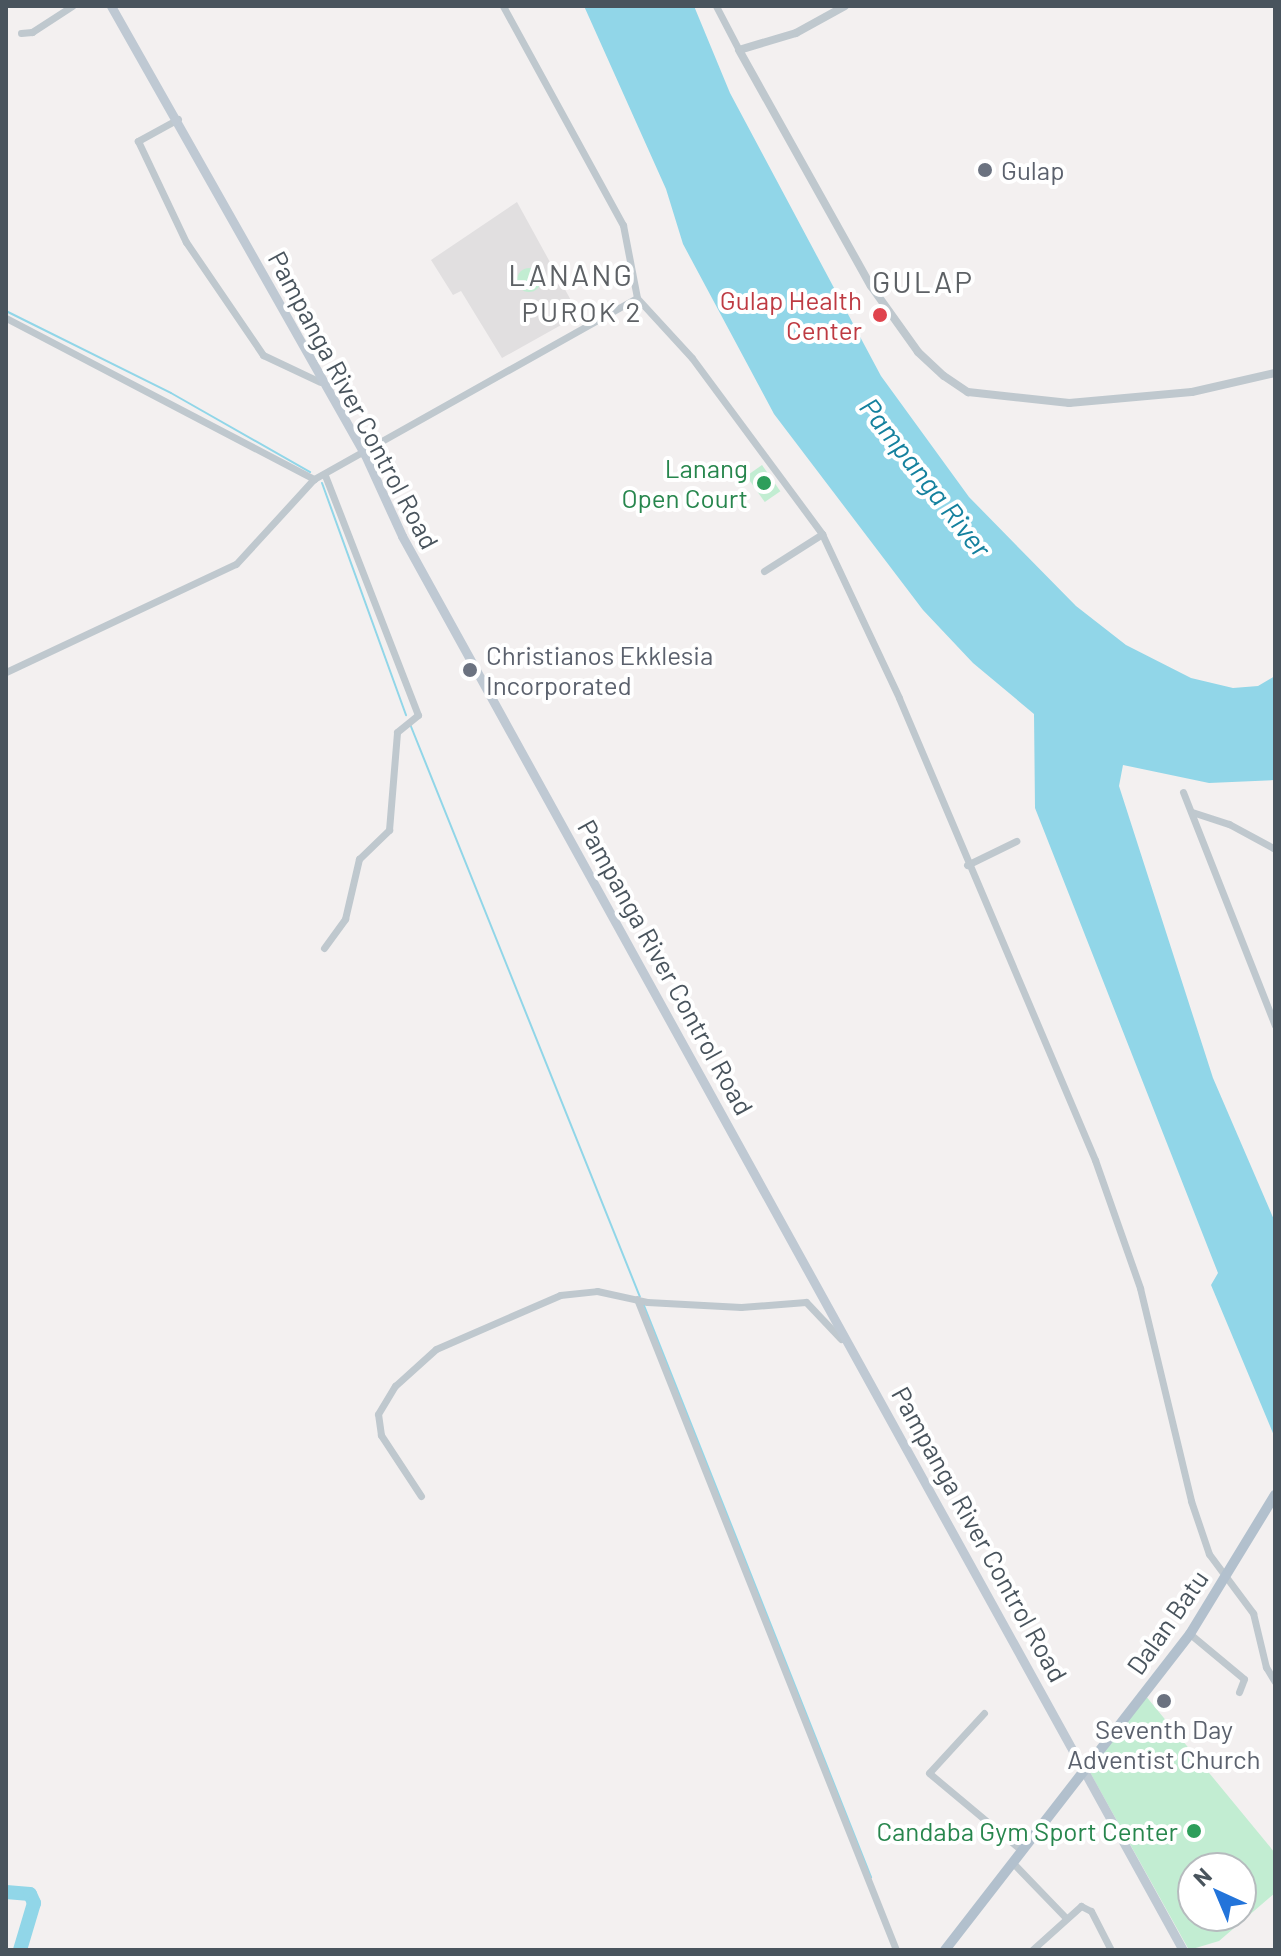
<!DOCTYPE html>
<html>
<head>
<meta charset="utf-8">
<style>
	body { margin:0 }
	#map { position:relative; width:1281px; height:1956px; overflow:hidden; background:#f3f0f0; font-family:Barlow,sans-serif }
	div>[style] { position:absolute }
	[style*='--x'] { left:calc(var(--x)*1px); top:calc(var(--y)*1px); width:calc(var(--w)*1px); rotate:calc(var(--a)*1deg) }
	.education>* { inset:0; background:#e1dfe0 }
	.green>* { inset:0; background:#c2edd2; transform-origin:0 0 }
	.round { border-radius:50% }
	.water>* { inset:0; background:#91d6e8 }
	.stream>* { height:2px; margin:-1px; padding:0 1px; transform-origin:1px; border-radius:1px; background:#91d6e8 }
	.river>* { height:14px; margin:-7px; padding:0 7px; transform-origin:7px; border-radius:7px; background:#91d6e8 }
	.minor>* { height:7px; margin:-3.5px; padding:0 3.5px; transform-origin:3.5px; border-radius:3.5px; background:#bfc8ce }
	.tertiary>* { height:8px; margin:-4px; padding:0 4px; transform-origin:4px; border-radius:4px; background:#bfc8ce }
	.secondary>* { height:9px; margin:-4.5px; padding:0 4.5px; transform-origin:4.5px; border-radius:4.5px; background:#bfc9d3 }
	.primary>* { height:10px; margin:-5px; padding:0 5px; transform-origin:5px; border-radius:5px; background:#b2c0cd }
	.dots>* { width:22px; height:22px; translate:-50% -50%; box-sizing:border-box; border:4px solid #fff; border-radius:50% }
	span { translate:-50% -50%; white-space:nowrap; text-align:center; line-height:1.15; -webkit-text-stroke:8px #fff; paint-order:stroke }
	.worship-label { font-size:26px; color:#5b616d }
	.left { translate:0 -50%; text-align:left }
	.health-label { font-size:26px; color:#be3a42 }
	.right { translate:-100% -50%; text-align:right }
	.street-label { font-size:26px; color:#49545d }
	.leisure-label { font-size:26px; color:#27864d }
	.neighbourhood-label { font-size:28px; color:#5d6165; letter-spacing:2px }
	.water-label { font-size:28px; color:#14819e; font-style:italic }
	.quarter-label { font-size:30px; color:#5d6165; letter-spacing:2px }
	.frame { position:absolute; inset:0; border:8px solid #49545d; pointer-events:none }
	.north { position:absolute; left:1177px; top:1852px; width:80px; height:80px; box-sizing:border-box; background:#fff; border:2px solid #b6bbbe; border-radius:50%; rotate:316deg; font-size:22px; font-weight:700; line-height:32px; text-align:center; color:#49545d }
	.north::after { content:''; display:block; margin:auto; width:28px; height:36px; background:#2374da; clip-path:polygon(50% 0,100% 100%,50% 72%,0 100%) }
</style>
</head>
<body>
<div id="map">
	<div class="education">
		<i style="clip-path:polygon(517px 202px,579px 315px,502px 358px,461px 291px,453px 295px,431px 260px)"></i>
	</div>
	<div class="green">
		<i class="round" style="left:517px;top:268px;width:24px;height:24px"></i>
		<i style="left:762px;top:465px;width:32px;height:19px;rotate:55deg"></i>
		<i style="clip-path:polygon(evenodd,1145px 1695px,1275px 1853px,1275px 1893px,1219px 1941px,1189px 1950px,1087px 1767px,1145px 1695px,1193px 1868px,1241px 1868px,1241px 1916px,1193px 1916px,1193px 1868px)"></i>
	</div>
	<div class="water">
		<i style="clip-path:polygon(584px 6px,694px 6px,730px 93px,881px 376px,969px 497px,1076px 606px,1126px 645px,1191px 678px,1233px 688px,1258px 686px,1275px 676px,1275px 780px,1209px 783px,1123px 765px,1119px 786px,1213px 1078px,1275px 1222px,1275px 1438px,1211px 1285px,1218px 1273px,1035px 808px,1034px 714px,973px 663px,923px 610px,774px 414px,683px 244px,666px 189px)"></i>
	</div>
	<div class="stream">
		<i style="--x:6;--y:311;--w:184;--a:26.4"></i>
		<i style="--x:171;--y:393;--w:160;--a:29.6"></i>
		<i style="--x:322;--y:483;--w:247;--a:70.1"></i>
		<i style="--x:410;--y:724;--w:617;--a:68.13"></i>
		<i style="--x:643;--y:1303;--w:618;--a:68.34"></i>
	</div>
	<div class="river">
		<i style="--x:6;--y:1892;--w:24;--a:5"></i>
		<i style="--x:30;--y:1894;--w:10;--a:66"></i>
		<i style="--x:34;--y:1903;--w:49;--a:106.6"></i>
	</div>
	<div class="minor">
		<i style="--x:503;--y:6;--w:250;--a:61.3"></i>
		<i style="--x:623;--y:225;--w:74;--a:79.1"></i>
		<i style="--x:637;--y:298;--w:81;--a:47.5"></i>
		<i style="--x:692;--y:358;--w:219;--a:53.5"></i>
		<i style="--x:822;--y:534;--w:181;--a:64.8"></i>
		<i style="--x:899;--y:698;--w:502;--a:67.01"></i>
		<i style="--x:1095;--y:1160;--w:136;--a:70.6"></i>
		<i style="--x:1140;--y:1288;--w:219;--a:76.5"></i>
		<i style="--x:1191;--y:1501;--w:56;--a:71.2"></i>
		<i style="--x:1209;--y:1554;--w:74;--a:53.3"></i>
		<i style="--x:1253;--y:1613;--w:56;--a:76.5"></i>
		<i style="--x:1266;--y:1667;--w:17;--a:59"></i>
		<i style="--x:716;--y:6;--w:50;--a:62.4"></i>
		<i style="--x:21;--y:33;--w:11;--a:-5"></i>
		<i style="--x:32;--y:32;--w:48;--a:-33"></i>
		<i style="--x:178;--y:119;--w:46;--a:151.2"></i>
		<i style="--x:138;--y:141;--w:112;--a:64.6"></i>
		<i style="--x:186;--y:242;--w:137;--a:55.7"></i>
		<i style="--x:263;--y:355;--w:63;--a:25.3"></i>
		<i style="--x:6;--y:318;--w:348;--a:27.6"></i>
		<i style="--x:764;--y:571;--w:69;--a:-32.5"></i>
		<i style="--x:6;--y:672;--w:254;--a:-25.2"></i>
		<i style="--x:236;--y:564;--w:115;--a:-47.5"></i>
		<i style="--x:314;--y:479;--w:370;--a:-29.3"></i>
		<i style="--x:1183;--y:792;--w:251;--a:68.5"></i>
		<i style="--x:1192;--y:812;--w:39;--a:18"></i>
		<i style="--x:1229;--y:824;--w:52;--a:28.5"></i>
		<i style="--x:967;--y:865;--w:55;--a:-26.1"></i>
		<i style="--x:324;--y:948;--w:36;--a:-54"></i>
		<i style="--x:345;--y:919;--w:62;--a:-76.9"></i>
		<i style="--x:359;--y:859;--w:42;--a:-44"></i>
		<i style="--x:389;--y:830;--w:98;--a:-85.3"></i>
		<i style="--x:397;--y:732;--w:27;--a:-39"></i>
		<i style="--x:418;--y:715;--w:257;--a:-111.2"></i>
		<i style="--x:637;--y:1299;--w:701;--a:68.3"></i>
		<i style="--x:421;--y:1496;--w:73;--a:-123.3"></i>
		<i style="--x:381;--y:1435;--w:21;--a:-98"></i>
		<i style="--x:378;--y:1414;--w:33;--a:-59"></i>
		<i style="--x:395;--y:1386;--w:55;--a:-42.1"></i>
		<i style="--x:436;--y:1349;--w:135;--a:-23.5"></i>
		<i style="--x:560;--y:1295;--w:37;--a:-6"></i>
		<i style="--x:597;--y:1291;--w:51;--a:12.4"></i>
		<i style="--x:647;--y:1302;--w:94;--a:3"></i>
		<i style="--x:741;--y:1307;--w:65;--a:-4.4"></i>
		<i style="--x:806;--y:1302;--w:51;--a:46.6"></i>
		<i style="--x:1190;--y:1634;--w:70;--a:39.8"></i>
		<i style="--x:1244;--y:1679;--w:14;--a:111"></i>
		<i style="--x:984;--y:1713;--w:81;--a:132.5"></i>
		<i style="--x:929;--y:1773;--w:119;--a:39.9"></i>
		<i style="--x:1012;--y:1862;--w:78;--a:46"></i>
		<i style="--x:1032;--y:1950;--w:66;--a:-41.9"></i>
		<i style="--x:1081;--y:1906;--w:11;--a:27"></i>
		<i style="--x:1091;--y:1911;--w:44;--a:62.9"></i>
	</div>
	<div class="tertiary">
		<i style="--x:845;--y:6;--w:56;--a:151.1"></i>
		<i style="--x:796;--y:33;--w:59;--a:163.4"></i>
		<i style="--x:739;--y:50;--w:270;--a:60.8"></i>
		<i style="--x:871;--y:286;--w:81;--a:54.5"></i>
		<i style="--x:918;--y:352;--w:35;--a:43"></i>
		<i style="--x:944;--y:376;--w:29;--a:34"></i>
		<i style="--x:968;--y:392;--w:102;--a:6.2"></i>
		<i style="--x:1069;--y:403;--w:123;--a:-5.1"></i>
		<i style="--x:1192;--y:392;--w:85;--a:-12.9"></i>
	</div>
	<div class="secondary">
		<i style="--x:111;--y:6;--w:516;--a:60.5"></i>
		<i style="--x:365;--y:455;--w:89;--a:65.4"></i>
		<i style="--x:402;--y:536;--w:1615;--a:61.09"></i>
	</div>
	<div class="primary">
		<i style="--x:945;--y:1950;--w:400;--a:-52.2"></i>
		<i style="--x:1190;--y:1634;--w:163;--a:-58.6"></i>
	</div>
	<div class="dots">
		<i style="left:985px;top:170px;background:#6b7280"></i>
		<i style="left:880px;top:315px;background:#e0444e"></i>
		<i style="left:764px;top:483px;background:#2e9e5b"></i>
		<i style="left:470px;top:670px;background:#6b7280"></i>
		<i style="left:1164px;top:1701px;background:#6b7280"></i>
		<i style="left:1194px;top:1831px;background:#2e9e5b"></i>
	</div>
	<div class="worship-label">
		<span class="left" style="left:1001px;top:170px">Gulap</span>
		<span class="left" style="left:486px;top:670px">Christianos Ekklesia<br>Incorporated</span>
		<span style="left:1164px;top:1744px">Seventh Day<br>Adventist Church</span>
	</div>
	<div class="health-label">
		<span class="right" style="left:862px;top:315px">Gulap Health<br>Center</span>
	</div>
	<div class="street-label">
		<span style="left:354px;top:400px;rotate:62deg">Pampanga River Control Road</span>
		<span style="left:666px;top:967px;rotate:61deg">Pampanga River Control Road</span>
		<span style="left:980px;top:1534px;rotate:61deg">Pampanga River Control Road</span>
		<span style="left:1167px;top:1622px;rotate:-55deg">Dalan Batu</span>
	</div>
	<div class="leisure-label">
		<span class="right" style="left:748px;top:483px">Lanang<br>Open Court</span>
		<span class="right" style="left:1178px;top:1831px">Candaba Gym Sport Center</span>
	</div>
	<div class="neighbourhood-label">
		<span style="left:582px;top:311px">PUROK 2</span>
	</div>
	<div class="water-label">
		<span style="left:926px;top:477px;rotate:52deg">Pampanga River</span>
	</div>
	<div class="quarter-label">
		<span style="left:571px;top:274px">LANANG</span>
		<span style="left:923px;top:281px">GULAP</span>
	</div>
	<div class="frame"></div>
	<div class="north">N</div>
</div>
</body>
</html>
